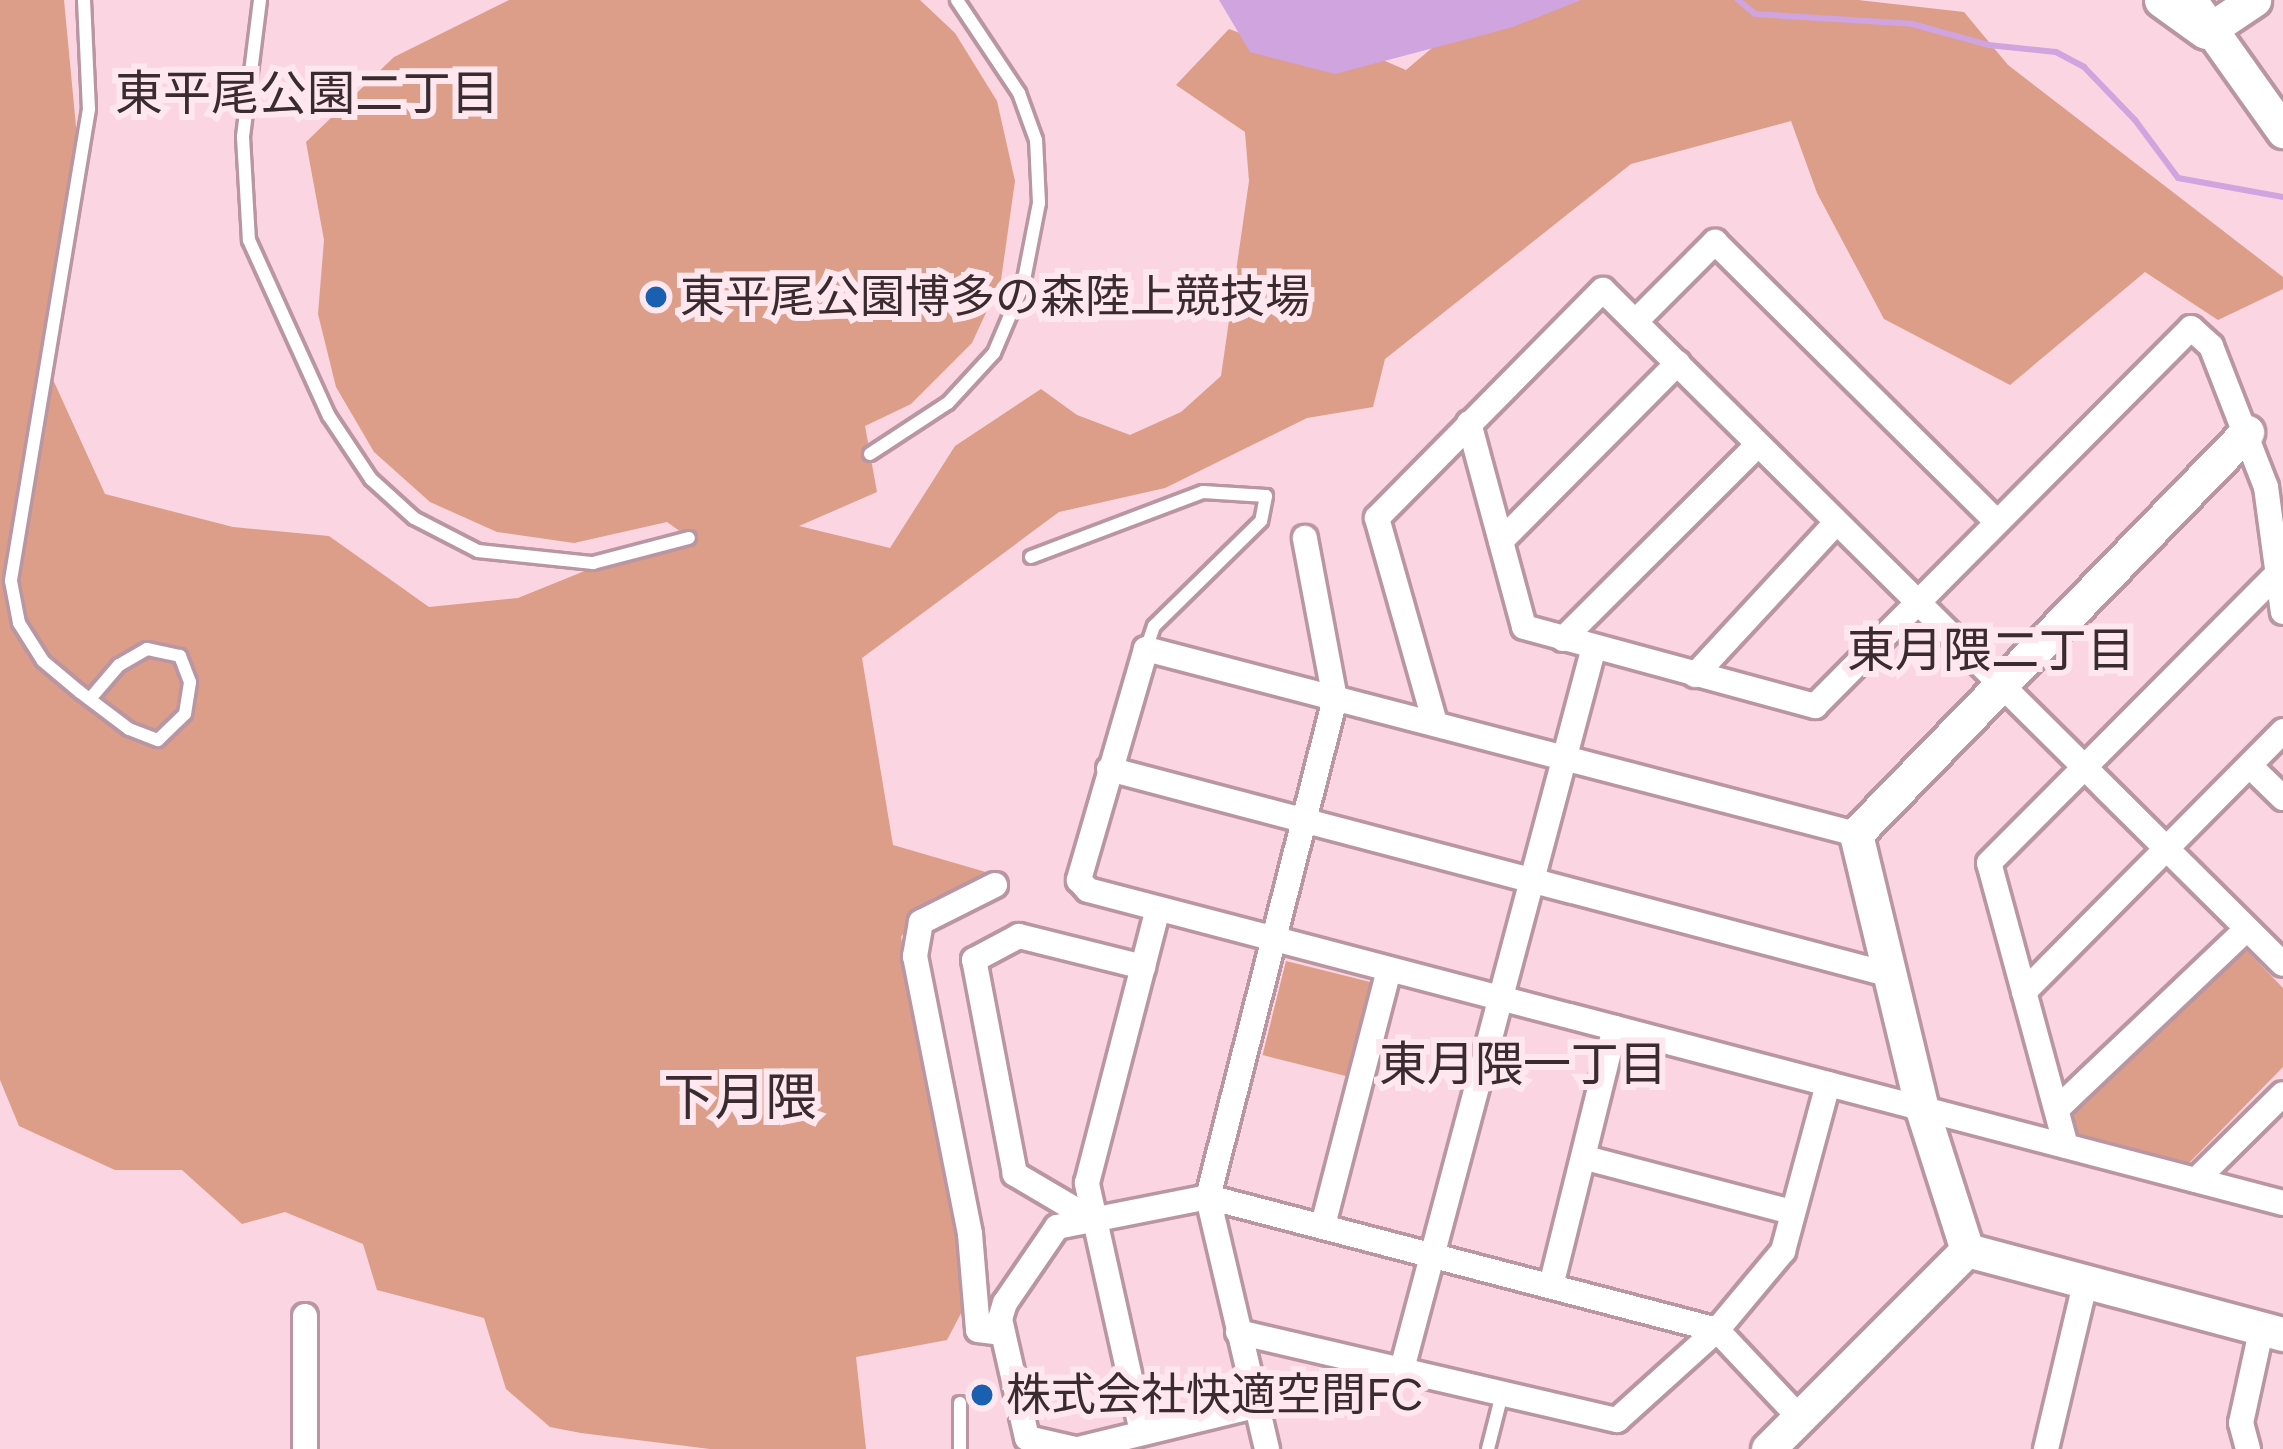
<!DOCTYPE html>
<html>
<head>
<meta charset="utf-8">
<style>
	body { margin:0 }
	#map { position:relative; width:2283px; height:1449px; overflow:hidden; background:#fbd5e1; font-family:Figtree,"Noto Sans JP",sans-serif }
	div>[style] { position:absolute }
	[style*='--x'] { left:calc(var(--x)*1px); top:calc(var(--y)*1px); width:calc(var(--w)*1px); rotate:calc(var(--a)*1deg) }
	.green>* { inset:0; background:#dc9d89; transform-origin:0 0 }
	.water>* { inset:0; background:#cfa4df }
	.stream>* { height:6px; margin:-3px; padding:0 3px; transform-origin:3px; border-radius:3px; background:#cfa4df }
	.roads { filter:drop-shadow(3px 0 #b996a1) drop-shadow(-3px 0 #b996a1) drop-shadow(0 3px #b996a1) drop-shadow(0 -3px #b996a1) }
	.lane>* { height:12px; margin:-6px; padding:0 6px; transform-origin:6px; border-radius:6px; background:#fff }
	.street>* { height:24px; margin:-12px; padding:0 12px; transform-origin:12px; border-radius:12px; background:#fff }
	.secondary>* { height:33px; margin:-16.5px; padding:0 16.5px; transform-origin:16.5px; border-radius:16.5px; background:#fff }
	.dots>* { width:33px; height:33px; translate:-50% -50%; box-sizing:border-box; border:6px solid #fee7ee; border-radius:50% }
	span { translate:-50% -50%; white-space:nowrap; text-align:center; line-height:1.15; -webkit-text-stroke:12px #fee7ee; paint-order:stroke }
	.poi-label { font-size:45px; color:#392b2f }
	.left { translate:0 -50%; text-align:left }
	.neighbourhood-label { font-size:48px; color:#392b2f }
	.quarter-label { font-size:51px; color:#392b2f }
</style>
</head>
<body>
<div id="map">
	<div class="green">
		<i style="clip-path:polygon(0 0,64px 0,81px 179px,45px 362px,105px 494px,233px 527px,329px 536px,429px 607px,518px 598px,681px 532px,667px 522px,574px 543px,497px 532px,430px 502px,374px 452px,336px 387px,318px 314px,324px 240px,306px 142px,394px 57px,509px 0,920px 0,955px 33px,997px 101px,1015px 181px,1001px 280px,972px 343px,911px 404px,865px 426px,877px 492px,799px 526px,890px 548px,955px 446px,1041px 389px,1077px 415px,1130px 435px,1181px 412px,1221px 376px,1249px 181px,1245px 132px,1176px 85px,1229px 29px,1306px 57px,1364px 52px,1406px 70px,1471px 15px,1576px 0,1858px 0,1964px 12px,2008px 65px,2283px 277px,2283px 289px,2218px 320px,2145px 272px,2010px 385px,1884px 319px,1817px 193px,1791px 121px,1631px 164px,1385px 359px,1373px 407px,1307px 418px,1165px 488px,1059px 512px,862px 658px,893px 845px,996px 875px,918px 915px,901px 937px,968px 1300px,947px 1340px,856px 1357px,866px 1449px,710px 1449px,581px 1433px,550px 1427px,506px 1389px,484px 1318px,377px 1290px,363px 1244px,285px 1212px,242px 1224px,182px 1170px,115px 1170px,19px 1126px,0 1080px)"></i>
		<i style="clip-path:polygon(2242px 946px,2283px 988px,2283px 1067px,2188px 1164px,2081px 1140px,2071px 1114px)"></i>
		<i style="left:1286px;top:961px;width:91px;height:97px;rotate:14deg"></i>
	</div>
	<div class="water">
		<i style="clip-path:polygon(1219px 0,1581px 0,1513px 27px,1335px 74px,1250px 52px)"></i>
	</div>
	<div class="stream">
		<i style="--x:1738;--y:0;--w:22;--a:39"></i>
		<i style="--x:1755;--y:14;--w:157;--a:3.6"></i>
		<i style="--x:1912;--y:24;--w:79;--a:15.4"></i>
		<i style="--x:1988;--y:45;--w:68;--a:5.9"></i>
		<i style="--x:2056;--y:52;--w:32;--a:28"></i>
		<i style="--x:2084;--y:67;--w:74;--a:46.1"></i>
		<i style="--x:2135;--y:120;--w:72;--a:53.4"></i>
		<i style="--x:2178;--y:178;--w:107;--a:10.3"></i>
	</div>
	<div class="roads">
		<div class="lane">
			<i style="--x:84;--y:0;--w:109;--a:87.4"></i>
			<i style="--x:89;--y:109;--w:478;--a:99.4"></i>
			<i style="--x:11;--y:581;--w:43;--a:79.2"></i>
			<i style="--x:19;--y:623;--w:45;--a:57.7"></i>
			<i style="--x:43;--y:661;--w:48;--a:40"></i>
			<i style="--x:80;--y:692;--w:61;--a:37.1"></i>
			<i style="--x:129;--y:729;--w:31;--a:21"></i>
			<i style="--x:158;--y:740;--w:37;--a:-44"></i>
			<i style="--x:185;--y:714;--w:32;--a:-81"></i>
			<i style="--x:190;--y:682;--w:28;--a:-111"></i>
			<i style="--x:180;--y:656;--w:34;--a:-168"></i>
			<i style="--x:147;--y:649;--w:32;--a:150"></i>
			<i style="--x:119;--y:665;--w:45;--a:130.5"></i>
			<i style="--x:260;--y:0;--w:138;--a:97.1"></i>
			<i style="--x:243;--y:137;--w:103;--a:86.7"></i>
			<i style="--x:249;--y:240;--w:193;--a:65.6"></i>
			<i style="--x:329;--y:416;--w:76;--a:56.3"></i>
			<i style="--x:371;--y:479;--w:58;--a:42.2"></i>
			<i style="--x:414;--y:518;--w:72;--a:27.3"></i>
			<i style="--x:478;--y:551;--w:116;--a:6"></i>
			<i style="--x:593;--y:563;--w:99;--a:-14.6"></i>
			<i style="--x:870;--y:454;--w:93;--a:-33.2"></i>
			<i style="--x:948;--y:403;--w:68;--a:-47.4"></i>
			<i style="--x:994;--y:353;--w:74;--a:-66.9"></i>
			<i style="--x:1023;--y:285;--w:84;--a:-79"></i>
			<i style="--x:1039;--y:203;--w:63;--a:-92.7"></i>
			<i style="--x:1036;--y:140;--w:50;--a:-109.9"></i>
			<i style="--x:1019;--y:93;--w:112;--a:-123.7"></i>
			<i style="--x:1031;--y:557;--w:184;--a:-20.7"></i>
			<i style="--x:1203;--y:492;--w:63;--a:3.6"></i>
			<i style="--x:1266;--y:496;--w:25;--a:101"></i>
			<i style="--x:1261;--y:521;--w:150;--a:135.5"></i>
			<i style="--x:1154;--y:626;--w:24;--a:109"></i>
			<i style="--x:960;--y:1403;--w:46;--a:90"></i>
			<i style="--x:1488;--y:1449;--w:57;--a:-75.7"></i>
		</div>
		<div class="street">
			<i style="--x:1636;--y:321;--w:112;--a:-45"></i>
			<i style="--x:1715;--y:242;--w:397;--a:44.8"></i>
			<i style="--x:1469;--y:423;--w:211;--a:74.9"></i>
			<i style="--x:1524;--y:627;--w:302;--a:15.2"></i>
			<i style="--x:1815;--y:706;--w:533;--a:-45.15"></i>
			<i style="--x:2191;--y:328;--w:27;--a:42"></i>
			<i style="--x:2211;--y:346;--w:151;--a:68.7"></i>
			<i style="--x:2266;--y:487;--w:126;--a:82.3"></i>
			<i style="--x:1501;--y:541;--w:251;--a:-45.2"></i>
			<i style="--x:1563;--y:639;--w:274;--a:-44.9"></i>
			<i style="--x:1695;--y:675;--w:207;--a:-47.2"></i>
			<i style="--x:1435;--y:723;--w:213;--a:-105.8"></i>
			<i style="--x:1377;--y:518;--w:321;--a:-45.3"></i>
			<i style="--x:1603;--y:290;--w:957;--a:44.75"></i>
			<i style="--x:2250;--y:766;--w:46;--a:44.1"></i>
			<i style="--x:1109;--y:769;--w:805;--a:14.76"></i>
			<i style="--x:1856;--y:834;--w:734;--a:-165.4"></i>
			<i style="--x:1146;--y:649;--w:241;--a:106.2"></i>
			<i style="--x:1079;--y:880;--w:13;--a:48"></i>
			<i style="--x:1088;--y:890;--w:1235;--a:14.68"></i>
			<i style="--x:995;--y:885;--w:83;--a:153.4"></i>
			<i style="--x:921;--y:922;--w:35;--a:100"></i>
			<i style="--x:915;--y:956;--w:283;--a:78.8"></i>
			<i style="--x:970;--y:1234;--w:96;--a:85.2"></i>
			<i style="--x:978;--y:1330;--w:25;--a:7"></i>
			<i style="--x:2024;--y:992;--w:368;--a:-45.2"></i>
			<i style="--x:2057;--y:1109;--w:262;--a:-43.5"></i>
			<i style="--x:2066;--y:1146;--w:293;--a:-105.2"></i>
			<i style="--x:1989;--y:863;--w:408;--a:-45.1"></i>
			<i style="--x:1586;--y:1158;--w:213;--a:14.7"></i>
			<i style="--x:2196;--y:1180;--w:122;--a:-44.7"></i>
			<i style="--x:1093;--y:1220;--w:91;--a:-149.5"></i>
			<i style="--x:1015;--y:1174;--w:218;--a:-100.8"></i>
			<i style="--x:974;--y:960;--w:51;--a:-28.1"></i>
			<i style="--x:1019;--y:936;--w:128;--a:14"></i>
			<i style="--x:1323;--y:1225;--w:264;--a:-75.5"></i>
			<i style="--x:1551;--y:1286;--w:266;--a:-76.1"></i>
			<i style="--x:305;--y:1316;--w:133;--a:90"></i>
			<i style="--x:1238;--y:1332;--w:389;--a:13.1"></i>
			<i style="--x:1617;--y:1420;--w:135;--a:-42"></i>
			<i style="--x:1717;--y:1330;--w:103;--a:-50.1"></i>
			<i style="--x:1783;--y:1251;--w:173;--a:-74.9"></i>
			<i style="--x:1402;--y:1369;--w:747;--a:-75.11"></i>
			<i style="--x:1142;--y:1432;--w:255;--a:-102.5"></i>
			<i style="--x:1087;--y:1183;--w:283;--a:-75.5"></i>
			<i style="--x:1075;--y:1449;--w:49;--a:-167.1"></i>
			<i style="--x:1027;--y:1438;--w:122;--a:-102.8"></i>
			<i style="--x:1000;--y:1319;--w:17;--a:-73"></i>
			<i style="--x:1005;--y:1303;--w:92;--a:-55.6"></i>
			<i style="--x:1057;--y:1227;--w:154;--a:-11.2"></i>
			<i style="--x:1208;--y:1197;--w:526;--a:14.64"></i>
			<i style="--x:1717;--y:1330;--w:120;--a:46.7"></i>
			<i style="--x:1078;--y:1449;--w:182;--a:-13.7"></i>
			<i style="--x:1267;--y:1449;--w:259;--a:-103.2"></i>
			<i style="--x:1208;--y:1197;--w:514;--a:-75.69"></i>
			<i style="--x:1335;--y:699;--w:164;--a:-100.6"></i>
			<i style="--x:2046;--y:1449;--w:170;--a:-76.7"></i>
			<i style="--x:2248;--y:1449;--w:27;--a:-105"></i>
			<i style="--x:2241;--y:1423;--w:98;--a:-77.7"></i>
		</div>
		<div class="secondary">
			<i style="--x:2161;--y:0;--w:53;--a:35.8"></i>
			<i style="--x:2190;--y:0;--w:161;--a:54.6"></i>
			<i style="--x:2206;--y:32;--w:58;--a:-33.7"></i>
			<i style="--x:1967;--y:1250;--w:148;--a:-107.7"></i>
			<i style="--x:1922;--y:1109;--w:283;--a:-103.5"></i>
			<i style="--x:1856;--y:834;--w:561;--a:-45.79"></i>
			<i style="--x:1967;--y:1250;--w:327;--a:14.9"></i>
			<i style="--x:1768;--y:1449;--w:281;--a:-45"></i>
		</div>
	</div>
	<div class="dots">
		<i style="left:656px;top:297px;background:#1961b0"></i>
		<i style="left:982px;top:1395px;background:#1961b0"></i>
	</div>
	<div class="poi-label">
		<span class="left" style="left:680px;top:297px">東平尾公園博多の森陸上競技場</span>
		<span class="left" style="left:1006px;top:1395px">株式会社快適空間FC</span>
	</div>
	<div class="neighbourhood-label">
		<span style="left:307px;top:94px">東平尾公園二丁目</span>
		<span style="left:1991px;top:651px">東月隈二丁目</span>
		<span style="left:1523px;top:1065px">東月隈一丁目</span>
	</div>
	<div class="quarter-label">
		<span style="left:740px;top:1098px">下月隈</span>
	</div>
</div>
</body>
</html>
